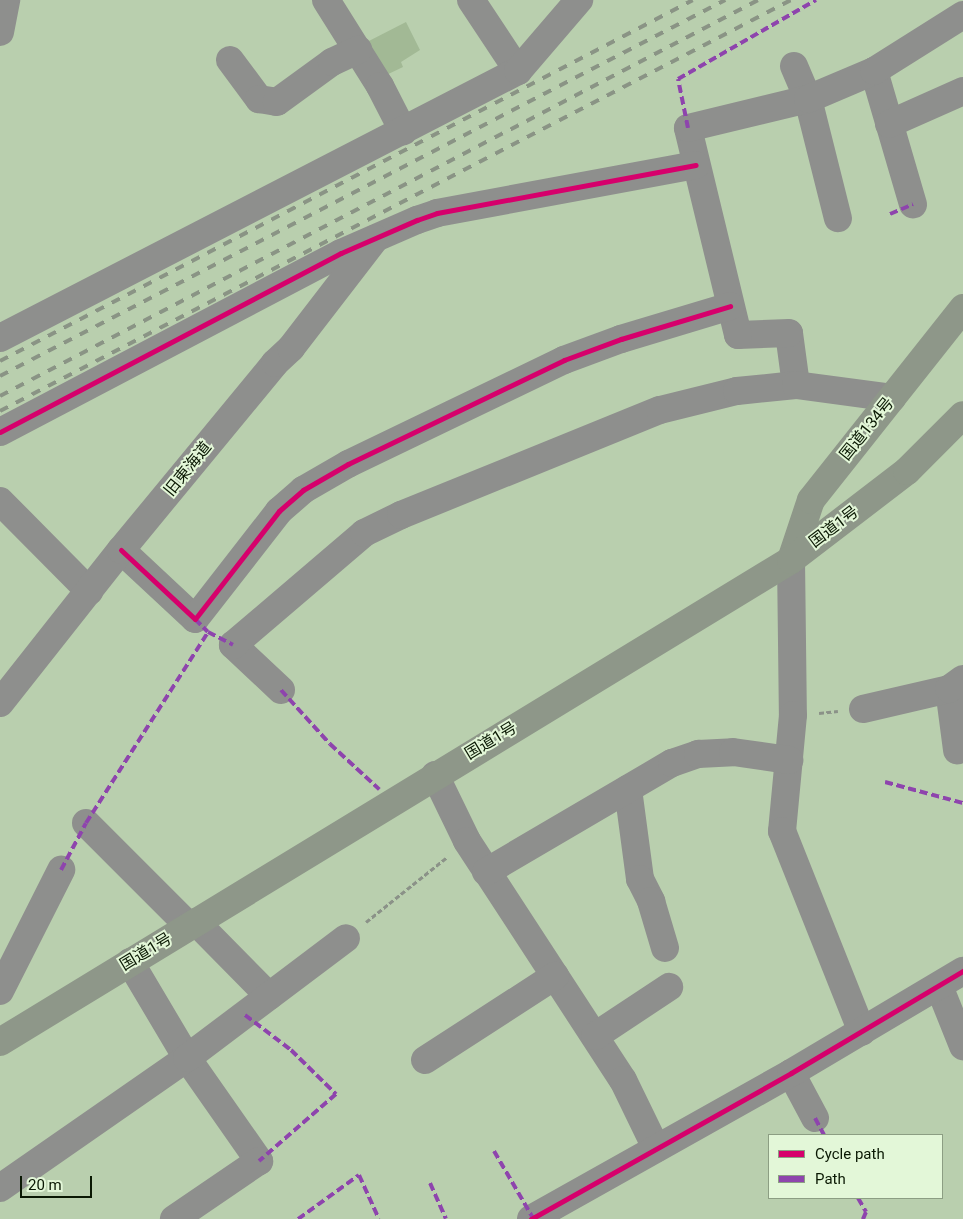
<!DOCTYPE html>
<html>
<head>
<meta charset="utf-8">
<style>
	body { margin:0 }
	#map { position:relative; width:963px; height:1219px; overflow:hidden; background:#b9cfae; font-family:Roboto,"Noto Sans JP",sans-serif }
	div>[style] { position:absolute }
	[style*='--x'] { left:calc(var(--x)*1px); top:calc(var(--y)*1px); width:calc(var(--w)*1px); rotate:calc(var(--a)*1deg) }
	.building>* { inset:0; background:#a2b995 }
	.path>* { height:3px; margin-top:-1.5px; transform-origin:0; background:repeating-linear-gradient(90deg,#8b9288 0 5px,transparent 0 7.5px) }
	.minor>* { height:28px; margin:-14px; padding:0 14px; transform-origin:14px; border-radius:14px; background:#8e8f8d }
	.highway>* { height:28px; margin:-14px; padding:0 14px; transform-origin:14px; border-radius:14px; background:#8e9789 }
	.rail>* { height:4px; margin-top:-2px; transform-origin:0; background:repeating-linear-gradient(90deg,#8a9485 0 9px,transparent 0 18px) }
	.quiet>* { height:4px; margin-top:-2px; transform-origin:0; background:repeating-linear-gradient(90deg,#8e44ad 0 8px,transparent 0 12px) }
	.cycleway>* { height:5px; margin:-2.5px; padding:0 2.5px; transform-origin:2.5px; border-radius:2.5px; background:#d6006c }
	span { translate:-50% -50%; white-space:nowrap; text-align:center; line-height:1.15; -webkit-text-stroke:4px #e3f7d8; paint-order:stroke }
	.street-label { font-size:16px; color:#0a1803 }
	.legend { position:absolute; left:768px; top:1134px; width:175px; height:65px; box-sizing:border-box; background:#e3f7d8; border:1px solid #8c9e83; margin:0; padding:6px 9px; list-style:none; font-size:15px; color:#0a1803 }
	.legend li { display:flex; align-items:center; gap:10px; height:25px }
	.legend b { width:25px; border:1px solid #8c9e83 }
	.scale { position:absolute; left:20px; top:1176px; width:72px; height:22px; box-sizing:border-box; border:2px solid #0a1803; border-top:0; padding-left:6px; font-size:15px; line-height:18px; white-space:nowrap; color:#0a1803; -webkit-text-stroke:4px #e3f7d8; paint-order:stroke }
</style>
</head>
<body>
<div id="map">
	<div class="building">
		<i style="clip-path:polygon(406px 22px,420px 50px,401px 62px,403px 67px,382px 77px,365px 43px)"></i>
	</div>
	<div class="path">
		<i style="--x:819;--y:713;--w:19;--a:-6"></i>
		<i style="--x:366;--y:922;--w:104;--a:-38.7"></i>
	</div>
	<div class="minor">
		<i style="--x:326;--y:0;--w:102;--a:57.9"></i>
		<i style="--x:380;--y:86;--w:51;--a:62.9"></i>
		<i style="--x:471;--y:0;--w:85;--a:56.5"></i>
		<i style="--x:0;--y:32;--w:33;--a:-79"></i>
		<i style="--x:230;--y:60;--w:49;--a:53.4"></i>
		<i style="--x:259;--y:99;--w:18;--a:9"></i>
		<i style="--x:277;--y:102;--w:68;--a:-36"></i>
		<i style="--x:332;--y:62;--w:29;--a:-25"></i>
		<i style="--x:794;--y:66;--w:36;--a:67"></i>
		<i style="--x:808;--y:99;--w:123;--a:75.9"></i>
		<i style="--x:874;--y:71;--w:139;--a:73.7"></i>
		<i style="--x:889;--y:124;--w:81;--a:-24"></i>
		<i style="--x:0;--y:338;--w:583;--a:-27.27"></i>
		<i style="--x:518;--y:71;--w:94;--a:-49.3"></i>
		<i style="--x:796;--y:385;--w:52;--a:-97.7"></i>
		<i style="--x:789;--y:333;--w:51;--a:177.8"></i>
		<i style="--x:738;--y:335;--w:213;--a:-103.6"></i>
		<i style="--x:688;--y:128;--w:123;--a:-13.6"></i>
		<i style="--x:808;--y:99;--w:72;--a:-23"></i>
		<i style="--x:874;--y:71;--w:105;--a:-32.2"></i>
		<i style="--x:0;--y:432;--w:385;--a:-27.7"></i>
		<i style="--x:341;--y:253;--w:83;--a:-23.5"></i>
		<i style="--x:417;--y:220;--w:21;--a:-19"></i>
		<i style="--x:437;--y:213;--w:263;--a:-10.5"></i>
		<i style="--x:0;--y:501;--w:127;--a:45.3"></i>
		<i style="--x:121;--y:550;--w:101;--a:43"></i>
		<i style="--x:195;--y:619;--w:137;--a:-52.1"></i>
		<i style="--x:279;--y:511;--w:32;--a:-41"></i>
		<i style="--x:303;--y:490;--w:52;--a:-30"></i>
		<i style="--x:348;--y:464;--w:240;--a:-25.7"></i>
		<i style="--x:564;--y:360;--w:61;--a:-20.2"></i>
		<i style="--x:621;--y:339;--w:114;--a:-16.8"></i>
		<i style="--x:791;--y:560;--w:155;--a:89.3"></i>
		<i style="--x:793;--y:715;--w:117;--a:95.4"></i>
		<i style="--x:782;--y:831;--w:216;--a:68.3"></i>
		<i style="--x:949;--y:689;--w:62;--a:82.5"></i>
		<i style="--x:281;--y:690;--w:66;--a:-136.8"></i>
		<i style="--x:233;--y:645;--w:172;--a:-40.5"></i>
		<i style="--x:364;--y:533;--w:41;--a:-25.9"></i>
		<i style="--x:401;--y:515;--w:279;--a:-22.1"></i>
		<i style="--x:660;--y:410;--w:79;--a:-13.9"></i>
		<i style="--x:737;--y:391;--w:59;--a:-5.8"></i>
		<i style="--x:796;--y:385;--w:97;--a:7.7"></i>
		<i style="--x:0;--y:703;--w:195;--a:-51.7"></i>
		<i style="--x:121;--y:550;--w:242;--a:-50.5"></i>
		<i style="--x:275;--y:363;--w:22;--a:-43"></i>
		<i style="--x:291;--y:348;--w:138;--a:-52.4"></i>
		<i style="--x:863;--y:709;--w:88;--a:-13.1"></i>
		<i style="--x:949;--y:689;--w:17;--a:-36"></i>
		<i style="--x:435;--y:775;--w:73;--a:64.1"></i>
		<i style="--x:467;--y:841;--w:285;--a:56.9"></i>
		<i style="--x:623;--y:1080;--w:76;--a:64.1"></i>
		<i style="--x:628;--y:789;--w:91;--a:82.4"></i>
		<i style="--x:640;--y:879;--w:25;--a:63"></i>
		<i style="--x:651;--y:901;--w:49;--a:73.4"></i>
		<i style="--x:86;--y:823;--w:146;--a:45"></i>
		<i style="--x:486;--y:872;--w:216;--a:-30.4"></i>
		<i style="--x:672;--y:763;--w:28;--a:-19"></i>
		<i style="--x:698;--y:754;--w:35;--a:-3"></i>
		<i style="--x:733;--y:752;--w:57;--a:8.1"></i>
		<i style="--x:196;--y:922;--w:104;--a:45.4"></i>
		<i style="--x:130;--y:962;--w:112;--a:59.3"></i>
		<i style="--x:187;--y:1058;--w:126;--a:55"></i>
		<i style="--x:259;--y:1161;--w:103;--a:145.7"></i>
		<i style="--x:939;--y:986;--w:65;--a:68.2"></i>
		<i style="--x:0;--y:991;--w:136;--a:-63.2"></i>
		<i style="--x:595;--y:1036;--w:89;--a:-33.5"></i>
		<i style="--x:425;--y:1060;--w:155;--a:-32.9"></i>
		<i style="--x:791;--y:1073;--w:51;--a:61.9"></i>
		<i style="--x:0;--y:1188;--w:228;--a:-34.8"></i>
		<i style="--x:187;--y:1058;--w:199;--a:-37"></i>
		<i style="--x:531;--y:1219;--w:298;--a:-29.3"></i>
		<i style="--x:791;--y:1073;--w:200;--a:-30.7"></i>
	</div>
	<div class="highway">
		<i style="--x:791;--y:560;--w:63;--a:-71.6"></i>
		<i style="--x:811;--y:500;--w:245;--a:-51.6"></i>
		<i style="--x:0;--y:1042;--w:926;--a:-31.36"></i>
		<i style="--x:791;--y:560;--w:146;--a:-37.5"></i>
		<i style="--x:907;--y:471;--w:79;--a:-45"></i>
	</div>
	<div class="rail">
		<i style="--x:0;--y:361;--w:781;--a:-27.52"></i>
		<i style="--x:0;--y:376;--w:817;--a:-27.41"></i>
		<i style="--x:0;--y:396;--w:855;--a:-27.58"></i>
		<i style="--x:0;--y:411;--w:891;--a:-27.46"></i>
	</div>
	<div class="quiet">
		<i style="--x:688;--y:128;--w:50;--a:-101.5"></i>
		<i style="--x:678;--y:79;--w:159;--a:-29.8"></i>
		<i style="--x:890;--y:214;--w:25;--a:-23"></i>
		<i style="--x:195;--y:619;--w:18;--a:45"></i>
		<i style="--x:208;--y:632;--w:28;--a:27"></i>
		<i style="--x:281;--y:690;--w:73;--a:47.8"></i>
		<i style="--x:330;--y:744;--w:67;--a:42.6"></i>
		<i style="--x:885;--y:782;--w:81;--a:15.1"></i>
		<i style="--x:61;--y:870;--w:53;--a:-62"></i>
		<i style="--x:86;--y:823;--w:227;--a:-57.4"></i>
		<i style="--x:245;--y:1015;--w:58;--a:37.3"></i>
		<i style="--x:291;--y:1050;--w:63;--a:44.4"></i>
		<i style="--x:336;--y:1094;--w:102;--a:139"></i>
		<i style="--x:815;--y:1118;--w:19;--a:62"></i>
		<i style="--x:494;--y:1151;--w:78;--a:59.8"></i>
		<i style="--x:430;--y:1183;--w:39;--a:66"></i>
		<i style="--x:858;--y:1198;--w:16;--a:60"></i>
		<i style="--x:866;--y:1212;--w:8;--a:113"></i>
		<i style="--x:298;--y:1219;--w:75;--a:-35.8"></i>
		<i style="--x:359;--y:1175;--w:48;--a:65.6"></i>
	</div>
	<div class="cycleway">
		<i style="--x:0;--y:432;--w:385;--a:-27.7"></i>
		<i style="--x:341;--y:253;--w:83;--a:-23.5"></i>
		<i style="--x:417;--y:220;--w:21;--a:-19"></i>
		<i style="--x:437;--y:213;--w:263;--a:-10.5"></i>
		<i style="--x:121;--y:550;--w:101;--a:43"></i>
		<i style="--x:195;--y:619;--w:137;--a:-52.1"></i>
		<i style="--x:279;--y:511;--w:32;--a:-41"></i>
		<i style="--x:303;--y:490;--w:52;--a:-30"></i>
		<i style="--x:348;--y:464;--w:240;--a:-25.7"></i>
		<i style="--x:564;--y:360;--w:61;--a:-20.2"></i>
		<i style="--x:621;--y:339;--w:114;--a:-16.8"></i>
		<i style="--x:531;--y:1219;--w:298;--a:-29.3"></i>
		<i style="--x:791;--y:1073;--w:200;--a:-30.7"></i>
	</div>
	<div class="street-label">
		<span style="left:867px;top:429px;rotate:-51deg">国道134号</span>
		<span style="left:188px;top:469px;rotate:-51deg">旧東海道</span>
		<span style="left:834px;top:527px;rotate:-37deg">国道1号</span>
		<span style="left:491px;top:741px;rotate:-31deg">国道1号</span>
		<span style="left:146px;top:952px;rotate:-31deg">国道1号</span>
	</div>
	<ul class="legend">
	<li><b style="height:6px;background:#d6006c"></b>Cycle path</li>
	<li><b style="height:6px;background:#8e44ad"></b>Path</li>
	</ul>
	<div class="scale">20 m</div>
</div>
</body>
</html>
